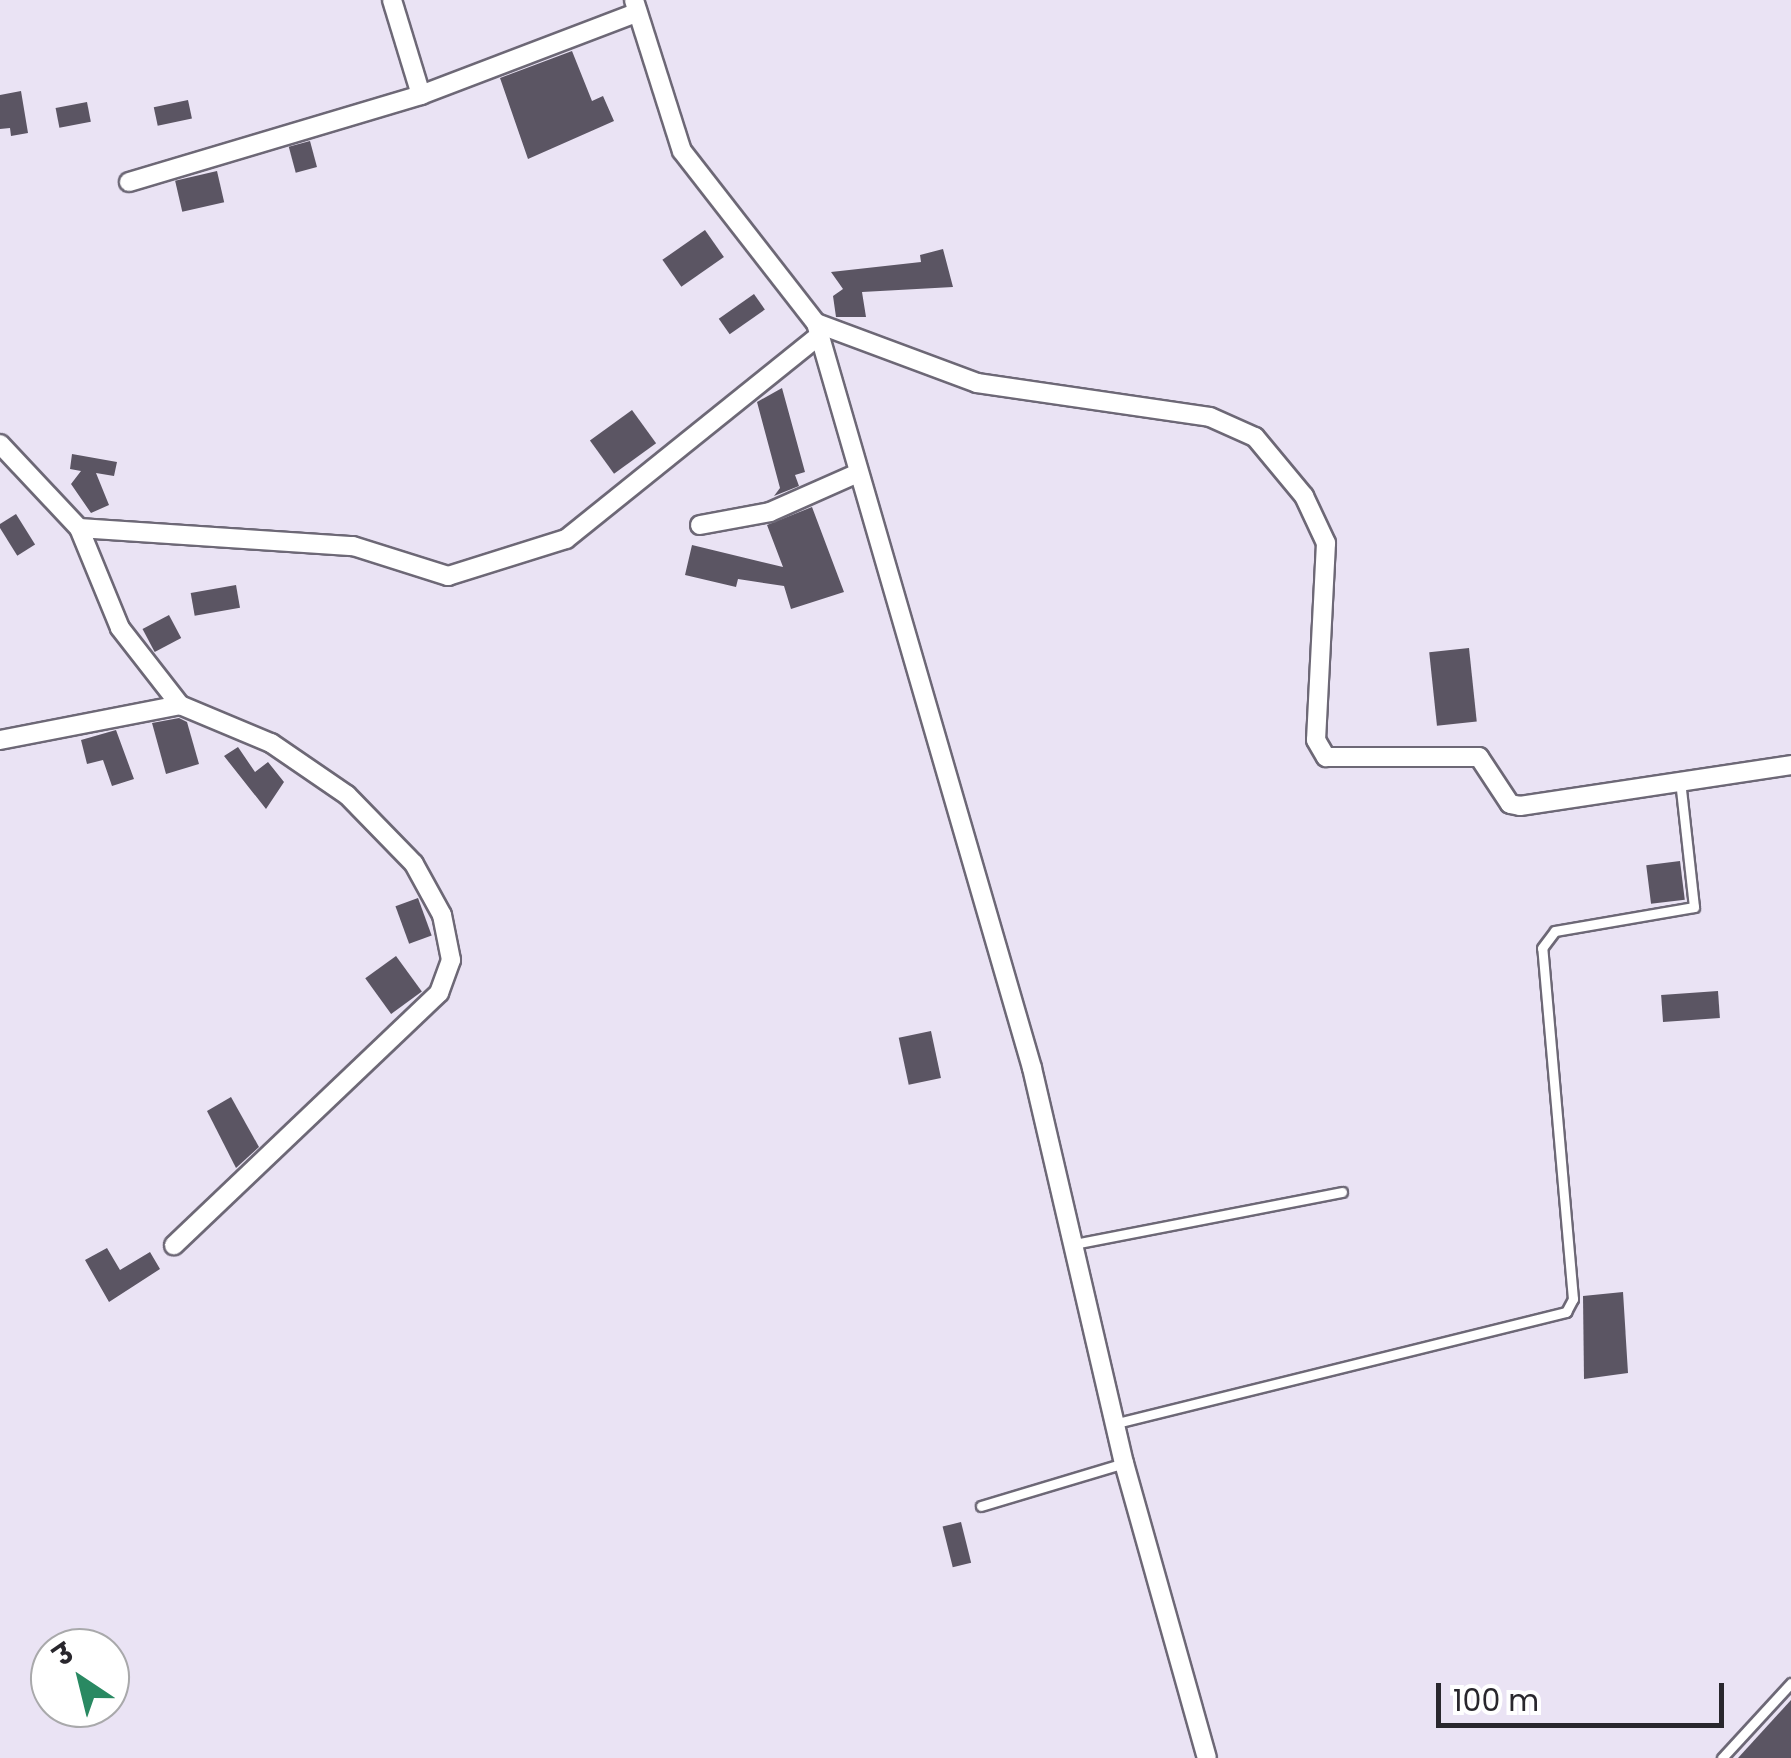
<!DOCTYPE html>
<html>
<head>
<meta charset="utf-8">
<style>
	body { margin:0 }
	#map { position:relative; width:1791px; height:1758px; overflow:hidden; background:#eae3f4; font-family:Poppins,"Noto Sans Devanagari",sans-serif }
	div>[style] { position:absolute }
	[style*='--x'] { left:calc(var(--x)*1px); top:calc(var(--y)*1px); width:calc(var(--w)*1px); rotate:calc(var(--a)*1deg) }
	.building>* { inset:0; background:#5b5563; transform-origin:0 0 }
	.roads { filter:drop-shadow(2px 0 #6d6876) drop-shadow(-2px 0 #6d6876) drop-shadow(0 2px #6d6876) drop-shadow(0 -2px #6d6876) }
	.service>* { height:9px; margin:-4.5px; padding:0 4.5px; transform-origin:4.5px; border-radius:4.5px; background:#fff }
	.minor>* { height:18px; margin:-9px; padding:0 9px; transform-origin:9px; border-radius:9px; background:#fff }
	span { translate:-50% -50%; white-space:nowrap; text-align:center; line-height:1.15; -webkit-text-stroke:10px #fff; paint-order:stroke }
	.north { position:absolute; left:30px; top:1628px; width:100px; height:100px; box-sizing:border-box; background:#fff; border:2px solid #a9a9ab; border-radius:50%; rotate:325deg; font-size:28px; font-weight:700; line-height:40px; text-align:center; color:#29272d }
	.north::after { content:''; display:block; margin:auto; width:35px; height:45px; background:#298962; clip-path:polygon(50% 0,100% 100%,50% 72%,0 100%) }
	.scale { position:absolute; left:1436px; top:1683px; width:288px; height:45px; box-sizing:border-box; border:5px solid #29272d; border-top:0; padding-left:12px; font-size:30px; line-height:35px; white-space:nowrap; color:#29272d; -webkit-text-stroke:8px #fff; paint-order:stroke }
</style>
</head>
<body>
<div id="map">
	<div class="building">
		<i style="clip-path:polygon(572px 51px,592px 101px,603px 96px,614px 121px,528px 159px,500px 78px)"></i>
		<i style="clip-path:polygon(21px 91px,28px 133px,11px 136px,10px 128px,0 129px,0 95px)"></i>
		<i style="left:188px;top:100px;width:19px;height:35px;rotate:78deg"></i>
		<i style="left:87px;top:102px;width:20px;height:32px;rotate:79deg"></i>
		<i style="left:310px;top:141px;width:27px;height:22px;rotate:75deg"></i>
		<i style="left:217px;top:171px;width:32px;height:43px;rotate:77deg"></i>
		<i style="left:705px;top:230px;width:33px;height:52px;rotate:55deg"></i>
		<i style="clip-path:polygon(943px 249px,953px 287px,862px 292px,866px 317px,836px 317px,833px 296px,843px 289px,831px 272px,921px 262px,920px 255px)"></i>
		<i style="left:754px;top:294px;width:19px;height:43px;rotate:55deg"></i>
		<i style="clip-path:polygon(782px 388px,805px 472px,795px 475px,799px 486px,774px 496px,780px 488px,757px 402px)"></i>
		<i style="left:632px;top:410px;width:41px;height:52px;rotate:54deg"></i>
		<i style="clip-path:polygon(72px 454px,117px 462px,114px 476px,96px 473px,109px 505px,91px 513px,71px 484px,81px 471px,70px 469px)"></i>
		<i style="clip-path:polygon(812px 507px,844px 592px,791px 609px,784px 586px,738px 579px,736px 587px,685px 575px,692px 545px,783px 567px,767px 525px)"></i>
		<i style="left:16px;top:514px;width:36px;height:21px;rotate:58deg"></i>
		<i style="left:236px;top:585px;width:23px;height:46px;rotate:80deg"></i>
		<i style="left:169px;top:615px;width:26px;height:30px;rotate:62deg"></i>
		<i style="left:1469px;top:648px;width:74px;height:40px;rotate:84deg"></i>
		<i style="clip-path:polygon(179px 718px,187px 722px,199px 764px,166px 774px,152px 723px)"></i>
		<i style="clip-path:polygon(116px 730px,134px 779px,112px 786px,103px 760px,87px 764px,81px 740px)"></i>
		<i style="clip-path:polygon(238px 747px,255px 772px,268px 762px,284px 782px,266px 809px,224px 756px)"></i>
		<i style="left:1680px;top:861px;width:39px;height:34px;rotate:83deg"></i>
		<i style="left:418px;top:898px;width:40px;height:24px;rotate:70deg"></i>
		<i style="left:396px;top:956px;width:44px;height:38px;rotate:54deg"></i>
		<i style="left:1718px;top:991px;width:27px;height:57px;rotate:86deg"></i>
		<i style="left:931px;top:1031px;width:48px;height:33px;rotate:78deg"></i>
		<i style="clip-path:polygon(231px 1097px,259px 1147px,236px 1168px,207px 1111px)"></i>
		<i style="clip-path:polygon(107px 1248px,120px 1270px,150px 1252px,160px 1269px,109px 1302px,85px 1260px)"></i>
		<i style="clip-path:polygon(1623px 1292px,1628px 1373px,1584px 1379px,1583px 1296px)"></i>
		<i style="left:961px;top:1522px;width:42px;height:19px;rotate:76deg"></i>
		<i style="clip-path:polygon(1791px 1700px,1791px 1758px,1738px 1758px)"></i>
	</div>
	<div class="roads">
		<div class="service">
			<i style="--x:1074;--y:1244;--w:273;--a:-11"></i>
			<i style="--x:1117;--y:1423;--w:463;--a:-13.9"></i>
			<i style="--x:1566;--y:1312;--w:15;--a:-62"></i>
			<i style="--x:1573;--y:1299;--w:352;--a:-95"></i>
			<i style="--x:1542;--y:948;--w:21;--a:-53"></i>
			<i style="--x:1555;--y:931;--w:141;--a:-9.8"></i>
			<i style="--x:1694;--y:907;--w:128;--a:-96.3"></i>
			<i style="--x:981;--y:1506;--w:149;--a:-16.7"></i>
			<i style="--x:1722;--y:1758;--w:102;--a:-47.4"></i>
		</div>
		<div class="minor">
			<i style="--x:392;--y:0;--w:99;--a:73"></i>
			<i style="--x:634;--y:0;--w:158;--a:72.4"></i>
			<i style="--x:682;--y:151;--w:218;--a:52.1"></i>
			<i style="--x:816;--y:323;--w:776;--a:73.83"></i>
			<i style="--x:1032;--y:1068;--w:406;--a:76.9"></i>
			<i style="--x:1124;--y:1463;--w:306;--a:74.3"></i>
			<i style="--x:129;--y:182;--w:305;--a:-16.6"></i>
			<i style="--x:421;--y:95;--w:227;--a:-20.9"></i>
			<i style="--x:816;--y:323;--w:172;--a:20.4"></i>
			<i style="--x:977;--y:383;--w:235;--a:8.3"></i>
			<i style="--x:1210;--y:417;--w:49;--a:24"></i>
			<i style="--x:1255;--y:437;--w:77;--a:50.3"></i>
			<i style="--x:1304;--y:496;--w:52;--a:64.9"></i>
			<i style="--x:1326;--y:543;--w:197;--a:92.9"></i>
			<i style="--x:1316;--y:740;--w:20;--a:60"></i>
			<i style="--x:1326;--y:757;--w:153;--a:0"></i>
			<i style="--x:1479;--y:757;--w:56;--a:56.6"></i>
			<i style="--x:1510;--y:804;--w:10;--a:11"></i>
			<i style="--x:1520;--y:806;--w:274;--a:-8.6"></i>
			<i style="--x:0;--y:444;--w:115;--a:46.8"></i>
			<i style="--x:79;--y:528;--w:108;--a:67.7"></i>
			<i style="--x:120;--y:628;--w:98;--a:52.1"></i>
			<i style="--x:180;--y:705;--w:99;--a:22.7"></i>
			<i style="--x:271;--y:743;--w:92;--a:34.4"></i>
			<i style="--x:347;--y:795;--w:96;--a:45.8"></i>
			<i style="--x:414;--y:864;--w:58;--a:61.2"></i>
			<i style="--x:442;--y:915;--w:46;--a:78.7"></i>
			<i style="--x:451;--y:960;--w:35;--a:110"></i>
			<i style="--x:439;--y:993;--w:366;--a:136.4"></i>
			<i style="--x:700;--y:525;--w:71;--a:-10.5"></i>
			<i style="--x:770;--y:512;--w:96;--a:-23.9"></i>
			<i style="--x:79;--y:528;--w:275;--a:3.8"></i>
			<i style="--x:353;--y:546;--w:100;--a:17.5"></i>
			<i style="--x:448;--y:576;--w:124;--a:-17.4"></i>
			<i style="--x:566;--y:539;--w:319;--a:-38.8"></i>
			<i style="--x:0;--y:740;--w:183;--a:-11"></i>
		</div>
	</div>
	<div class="north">उ</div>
	<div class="scale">100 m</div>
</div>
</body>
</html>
